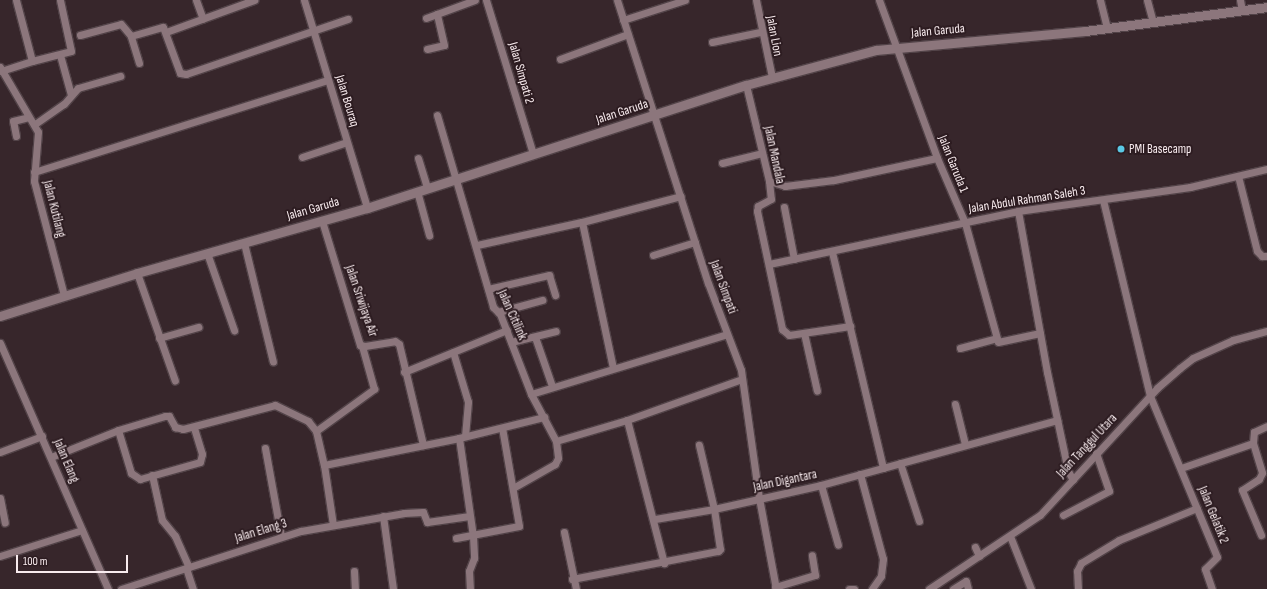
<!DOCTYPE html>
<html>
<head>
<meta charset="utf-8">
<style>
	body { margin:0 }
	#map { position:relative; width:1267px; height:589px; overflow:hidden; background:#37262b; font-family:"Sofia Sans Condensed",sans-serif }
	div>[style] { position:absolute }
	[style*='--x'] { left:calc(var(--x)*1px); top:calc(var(--y)*1px); width:calc(var(--w)*1px); rotate:calc(var(--a)*1deg) }
	.roads { filter:drop-shadow(1px 0 #524348) drop-shadow(-1px 0 #524348) drop-shadow(0 1px #524348) drop-shadow(0 -1px #524348) }
	.street>* { height:7px; margin:-3.5px; padding:0 3.5px; transform-origin:3.5px; border-radius:3.5px; background:#8c767c }
	.secondary>* { height:9px; margin:-4.5px; padding:0 4.5px; transform-origin:4.5px; border-radius:4.5px; background:#8c767c }
	.dots>* { width:11px; height:11px; translate:-50% -50%; box-sizing:border-box; border:2px solid #2d1c21; border-radius:50% }
	span { translate:-50% -50%; white-space:nowrap; text-align:center; line-height:1.15; -webkit-text-stroke:4px #2d1c21; paint-order:stroke }
	.street-label { font-size:13px; color:#f8ebee }
	.poi-label { font-size:13px; color:#f8ebee }
	.left { translate:0 -50%; text-align:left }
	.scale { position:absolute; left:16px; top:555px; width:112px; height:18px; box-sizing:border-box; border:2px solid #f8ebee; border-top:0; padding-left:5px; font-size:12px; line-height:14px; white-space:nowrap; color:#f8ebee; -webkit-text-stroke:3px #2d1c21; paint-order:stroke }
</style>
</head>
<body>
<div id="map">
	<div class="roads">
		<div class="street">
			<i style="--x:196;--y:0;--w:20;--a:70"></i>
			<i style="--x:304;--y:0;--w:217;--a:73.1"></i>
			<i style="--x:486;--y:0;--w:161;--a:73"></i>
			<i style="--x:617;--y:0;--w:297;--a:72.2"></i>
			<i style="--x:708;--y:283;--w:93;--a:69.2"></i>
			<i style="--x:741;--y:370;--w:129;--a:82"></i>
			<i style="--x:759;--y:498;--w:93;--a:79.4"></i>
			<i style="--x:756;--y:0;--w:79;--a:78.3"></i>
			<i style="--x:879;--y:0;--w:168;--a:69.8"></i>
			<i style="--x:937;--y:158;--w:71;--a:66.7"></i>
			<i style="--x:965;--y:223;--w:123;--a:74.5"></i>
			<i style="--x:998;--y:342;--w:43;--a:-12.1"></i>
			<i style="--x:1100;--y:0;--w:29;--a:76"></i>
			<i style="--x:1147;--y:0;--w:23;--a:75"></i>
			<i style="--x:1240;--y:0;--w:10;--a:79"></i>
			<i style="--x:426;--y:18;--w:52;--a:-20.2"></i>
			<i style="--x:623;--y:20;--w:65;--a:-17.9"></i>
			<i style="--x:166;--y:32;--w:94;--a:-20"></i>
			<i style="--x:80;--y:35;--w:42;--a:-15"></i>
			<i style="--x:121;--y:24;--w:16;--a:50"></i>
			<i style="--x:712;--y:42;--w:49;--a:-11.8"></i>
			<i style="--x:427;--y:49;--w:17;--a:-13"></i>
			<i style="--x:444;--y:45;--w:32;--a:-103"></i>
			<i style="--x:60;--y:55;--w:41;--a:74.6"></i>
			<i style="--x:560;--y:59;--w:72;--a:-20.2"></i>
			<i style="--x:32;--y:61;--w:40;--a:-14.4"></i>
			<i style="--x:71;--y:51;--w:52;--a:-102.2"></i>
			<i style="--x:139;--y:63;--w:28;--a:-107"></i>
			<i style="--x:131;--y:36;--w:33;--a:-16"></i>
			<i style="--x:163;--y:27;--w:49;--a:69.7"></i>
			<i style="--x:180;--y:73;--w:6;--a:9"></i>
			<i style="--x:186;--y:74;--w:171;--a:-18.8"></i>
			<i style="--x:0;--y:67;--w:75;--a:59.7"></i>
			<i style="--x:38;--y:132;--w:49;--a:94.7"></i>
			<i style="--x:34;--y:181;--w:118;--a:75.3"></i>
			<i style="--x:1;--y:71;--w:33;--a:-18"></i>
			<i style="--x:32;--y:61;--w:63;--a:-104.7"></i>
			<i style="--x:746;--y:85;--w:99;--a:76.5"></i>
			<i style="--x:769;--y:181;--w:18;--a:84"></i>
			<i style="--x:771;--y:199;--w:15;--a:152"></i>
			<i style="--x:758;--y:206;--w:5;--a:101"></i>
			<i style="--x:757;--y:211;--w:121;--a:78"></i>
			<i style="--x:782;--y:329;--w:9;--a:41"></i>
			<i style="--x:789;--y:335;--w:62;--a:-8.4"></i>
			<i style="--x:437;--y:115;--w:200;--a:73.7"></i>
			<i style="--x:493;--y:307;--w:10;--a:45"></i>
			<i style="--x:500;--y:314;--w:86;--a:68.8"></i>
			<i style="--x:531;--y:394;--w:53;--a:62"></i>
			<i style="--x:556;--y:441;--w:17;--a:83"></i>
			<i style="--x:558;--y:458;--w:7;--a:117"></i>
			<i style="--x:555;--y:464;--w:48;--a:150.3"></i>
			<i style="--x:35;--y:124;--w:35;--a:-35"></i>
			<i style="--x:64;--y:104;--w:21;--a:-49"></i>
			<i style="--x:78;--y:88;--w:44;--a:-15.9"></i>
			<i style="--x:16;--y:136;--w:15;--a:-101"></i>
			<i style="--x:13;--y:121;--w:16;--a:-14"></i>
			<i style="--x:302;--y:157;--w:47;--a:-18.4"></i>
			<i style="--x:418;--y:158;--w:31;--a:73"></i>
			<i style="--x:722;--y:163;--w:41;--a:-14"></i>
			<i style="--x:34;--y:172;--w:308;--a:-17.4"></i>
			<i style="--x:1238;--y:176;--w:77;--a:75.8"></i>
			<i style="--x:1257;--y:251;--w:7;--a:45"></i>
			<i style="--x:1262;--y:256;--w:5;--a:0"></i>
			<i style="--x:769;--y:181;--w:17;--a:17"></i>
			<i style="--x:785;--y:186;--w:49;--a:-7"></i>
			<i style="--x:834;--y:180;--w:105;--a:-12.1"></i>
			<i style="--x:417;--y:191;--w:46;--a:74.7"></i>
			<i style="--x:1103;--y:200;--w:202;--a:76.5"></i>
			<i style="--x:1150;--y:396;--w:174;--a:67.4"></i>
			<i style="--x:1217;--y:557;--w:17;--a:135"></i>
			<i style="--x:1205;--y:569;--w:21;--a:71"></i>
			<i style="--x:784;--y:207;--w:53;--a:79.1"></i>
			<i style="--x:1018;--y:211;--w:164;--a:79.8"></i>
			<i style="--x:1047;--y:372;--w:101;--a:78"></i>
			<i style="--x:1068;--y:471;--w:10;--a:61"></i>
			<i style="--x:322;--y:221;--w:130;--a:73"></i>
			<i style="--x:360;--y:345;--w:5;--a:11"></i>
			<i style="--x:365;--y:346;--w:30;--a:-9"></i>
			<i style="--x:395;--y:341;--w:5;--a:37"></i>
			<i style="--x:399;--y:344;--w:104;--a:76.6"></i>
			<i style="--x:244;--y:243;--w:122;--a:76.3"></i>
			<i style="--x:477;--y:245;--w:107;--a:-12.4"></i>
			<i style="--x:832;--y:252;--w:222;--a:76.7"></i>
			<i style="--x:207;--y:253;--w:82;--a:70.7"></i>
			<i style="--x:653;--y:255;--w:44;--a:-17.2"></i>
			<i style="--x:769;--y:264;--w:255;--a:-12"></i>
			<i style="--x:1018;--y:211;--w:174;--a:-7.9"></i>
			<i style="--x:1190;--y:187;--w:79;--a:-13.2"></i>
			<i style="--x:137;--y:273;--w:114;--a:70.6"></i>
			<i style="--x:488;--y:289;--w:63;--a:-12.9"></i>
			<i style="--x:549;--y:275;--w:21;--a:73"></i>
			<i style="--x:498;--y:312;--w:46;--a:-15.3"></i>
			<i style="--x:804;--y:333;--w:59;--a:77.4"></i>
			<i style="--x:535;--y:337;--w:52;--a:70.9"></i>
			<i style="--x:159;--y:338;--w:41;--a:-15.8"></i>
			<i style="--x:511;--y:342;--w:46;--a:-13.7"></i>
			<i style="--x:0;--y:343;--w:269;--a:66.3"></i>
			<i style="--x:960;--y:348;--w:38;--a:-15"></i>
			<i style="--x:453;--y:352;--w:52;--a:73.3"></i>
			<i style="--x:468;--y:402;--w:34;--a:95"></i>
			<i style="--x:613;--y:368;--w:149;--a:-102"></i>
			<i style="--x:582;--y:222;--w:102;--a:-14.7"></i>
			<i style="--x:404;--y:372;--w:111;--a:-22.2"></i>
			<i style="--x:531;--y:394;--w:205;--a:-17"></i>
			<i style="--x:955;--y:404;--w:41;--a:76"></i>
			<i style="--x:627;--y:420;--w:148;--a:75.5"></i>
			<i style="--x:118;--y:430;--w:45;--a:73.2"></i>
			<i style="--x:131;--y:473;--w:11;--a:34"></i>
			<i style="--x:140;--y:479;--w:62;--a:-15.8"></i>
			<i style="--x:200;--y:462;--w:8;--a:-76"></i>
			<i style="--x:202;--y:454;--w:28;--a:-107"></i>
			<i style="--x:316;--y:431;--w:72;--a:-35.9"></i>
			<i style="--x:374;--y:389;--w:45;--a:-105.6"></i>
			<i style="--x:459;--y:438;--w:99;--a:81.9"></i>
			<i style="--x:473;--y:536;--w:22;--a:87"></i>
			<i style="--x:474;--y:558;--w:14;--a:111"></i>
			<i style="--x:469;--y:571;--w:18;--a:87"></i>
			<i style="--x:556;--y:441;--w:74;--a:-16.5"></i>
			<i style="--x:627;--y:420;--w:122;--a:-19.6"></i>
			<i style="--x:1253;--y:443;--w:31;--a:73"></i>
			<i style="--x:1262;--y:473;--w:7;--a:117"></i>
			<i style="--x:1259;--y:479;--w:20;--a:147"></i>
			<i style="--x:1242;--y:490;--w:49;--a:67.1"></i>
			<i style="--x:265;--y:448;--w:89;--a:79.7"></i>
			<i style="--x:0;--y:452;--w:45;--a:-20.9"></i>
			<i style="--x:51;--y:457;--w:72;--a:-21.9"></i>
			<i style="--x:118;--y:430;--w:49;--a:-16.6"></i>
			<i style="--x:165;--y:416;--w:4;--a:0"></i>
			<i style="--x:169;--y:416;--w:13;--a:61"></i>
			<i style="--x:175;--y:427;--w:8;--a:14"></i>
			<i style="--x:183;--y:429;--w:95;--a:-14.6"></i>
			<i style="--x:275;--y:405;--w:37;--a:26"></i>
			<i style="--x:308;--y:421;--w:13;--a:51"></i>
			<i style="--x:316;--y:431;--w:35;--a:77"></i>
			<i style="--x:900;--y:463;--w:61;--a:71.9"></i>
			<i style="--x:1181;--y:468;--w:76;--a:-19.1"></i>
			<i style="--x:1253;--y:443;--w:11;--a:-85"></i>
			<i style="--x:1254;--y:432;--w:14;--a:-25"></i>
			<i style="--x:860;--y:474;--w:88;--a:74.9"></i>
			<i style="--x:883;--y:559;--w:17;--a:97"></i>
			<i style="--x:881;--y:576;--w:16;--a:125"></i>
			<i style="--x:152;--y:475;--w:46;--a:77.5"></i>
			<i style="--x:162;--y:520;--w:21;--a:51"></i>
			<i style="--x:175;--y:536;--w:34;--a:66"></i>
			<i style="--x:821;--y:485;--w:62;--a:74.2"></i>
			<i style="--x:0;--y:498;--w:25;--a:79"></i>
			<i style="--x:1063;--y:515;--w:52;--a:-27.6"></i>
			<i style="--x:1109;--y:491;--w:40;--a:-108.9"></i>
			<i style="--x:383;--y:516;--w:74;--a:82.2"></i>
			<i style="--x:655;--y:519;--w:60;--a:-9.6"></i>
			<i style="--x:714;--y:509;--w:66;--a:-103.2"></i>
			<i style="--x:333;--y:525;--w:61;--a:-98.5"></i>
			<i style="--x:324;--y:465;--w:138;--a:-11.3"></i>
			<i style="--x:459;--y:438;--w:88;--a:-13.9"></i>
			<i style="--x:564;--y:532;--w:58;--a:78.1"></i>
			<i style="--x:1010;--y:536;--w:57;--a:68.4"></i>
			<i style="--x:456;--y:538;--w:64;--a:-10.8"></i>
			<i style="--x:519;--y:526;--w:99;--a:-99.8"></i>
			<i style="--x:975;--y:547;--w:10;--a:66"></i>
			<i style="--x:0;--y:556;--w:86;--a:-17.6"></i>
			<i style="--x:186;--y:568;--w:22;--a:72"></i>
			<i style="--x:354;--y:571;--w:18;--a:87"></i>
			<i style="--x:572;--y:579;--w:149;--a:-10.9"></i>
			<i style="--x:718;--y:551;--w:3;--a:-45"></i>
			<i style="--x:720;--y:549;--w:40;--a:-98.5"></i>
			<i style="--x:714;--y:509;--w:110;--a:-12.6"></i>
			<i style="--x:821;--y:485;--w:245;--a:-15.4"></i>
			<i style="--x:775;--y:587;--w:42;--a:-16.7"></i>
			<i style="--x:815;--y:575;--w:20;--a:-99"></i>
			<i style="--x:121;--y:589;--w:189;--a:-17.9"></i>
			<i style="--x:301;--y:531;--w:105;--a:-9.9"></i>
			<i style="--x:404;--y:513;--w:19;--a:-3"></i>
			<i style="--x:423;--y:512;--w:11;--a:68"></i>
			<i style="--x:427;--y:522;--w:43;--a:-7.9"></i>
			<i style="--x:849;--y:589;--w:5;--a:0"></i>
			<i style="--x:929;--y:589;--w:133;--a:-33.7"></i>
			<i style="--x:1040;--y:515;--w:173;--a:-47.3"></i>
			<i style="--x:1157;--y:388;--w:30;--a:-41"></i>
			<i style="--x:1180;--y:368;--w:16;--a:-38"></i>
			<i style="--x:1193;--y:358;--w:44;--a:-24.2"></i>
			<i style="--x:1233;--y:340;--w:35;--a:-15"></i>
			<i style="--x:953;--y:589;--w:15;--a:-32"></i>
			<i style="--x:966;--y:581;--w:8;--a:76"></i>
			<i style="--x:1078;--y:589;--w:18;--a:-93"></i>
			<i style="--x:1077;--y:571;--w:9;--a:-63"></i>
			<i style="--x:1081;--y:563;--w:44;--a:-31.2"></i>
			<i style="--x:1119;--y:540;--w:84;--a:-22.3"></i>
		</div>
		<div class="secondary">
			<i style="--x:0;--y:316;--w:144;--a:-17.4"></i>
			<i style="--x:137;--y:273;--w:239;--a:-15.8"></i>
			<i style="--x:367;--y:208;--w:398;--a:-18"></i>
			<i style="--x:746;--y:85;--w:135;--a:-15.1"></i>
			<i style="--x:876;--y:50;--w:210;--a:-5.2"></i>
			<i style="--x:1085;--y:31;--w:184;--a:-7.5"></i>
		</div>
	</div>
	<div class="dots">
		<i style="left:1121px;top:149px;background:#5ac8e5"></i>
	</div>
	<div class="street-label">
		<span style="left:938px;top:31px;rotate:-5deg">Jalan Garuda</span>
		<span style="left:774px;top:36px;rotate:79deg">Jalan Lion</span>
		<span style="left:521px;top:73px;rotate:74deg">Jalan Simpati 2</span>
		<span style="left:347px;top:101px;rotate:73deg">Jalan Bouraq</span>
		<span style="left:622px;top:112px;rotate:-18deg">Jalan Garuda</span>
		<span style="left:774px;top:155px;rotate:78deg">Jalan Mandala</span>
		<span style="left:953px;top:164px;rotate:68deg">Jalan Garuda 1</span>
		<span style="left:1027px;top:200px;rotate:-9deg">Jalan Abdul Rahman Saleh 3</span>
		<span style="left:54px;top:209px;rotate:76deg">Jalan Kutilang</span>
		<span style="left:313px;top:209px;rotate:-16deg">Jalan Garuda</span>
		<span style="left:723px;top:287px;rotate:70deg">Jalan Simpati</span>
		<span style="left:361px;top:301px;rotate:71deg">Jalan Sriwijaya Air</span>
		<span style="left:512px;top:315px;rotate:66deg">Jalan Citilink</span>
		<span style="left:1087px;top:446px;rotate:-47deg">Jalan Tanggul Utara</span>
		<span style="left:66px;top:461px;rotate:67deg">Jalan Elang</span>
		<span style="left:785px;top:481px;rotate:-12deg">Jalan Digantara</span>
		<span style="left:1213px;top:515px;rotate:68deg">Jalan Gelatik 2</span>
		<span style="left:261px;top:531px;rotate:-17deg">Jalan Elang 3</span>
	</div>
	<div class="poi-label">
		<span class="left" style="left:1129px;top:149px">PMI Basecamp</span>
	</div>
	<div class="scale">100 m</div>
</div>
</body>
</html>
